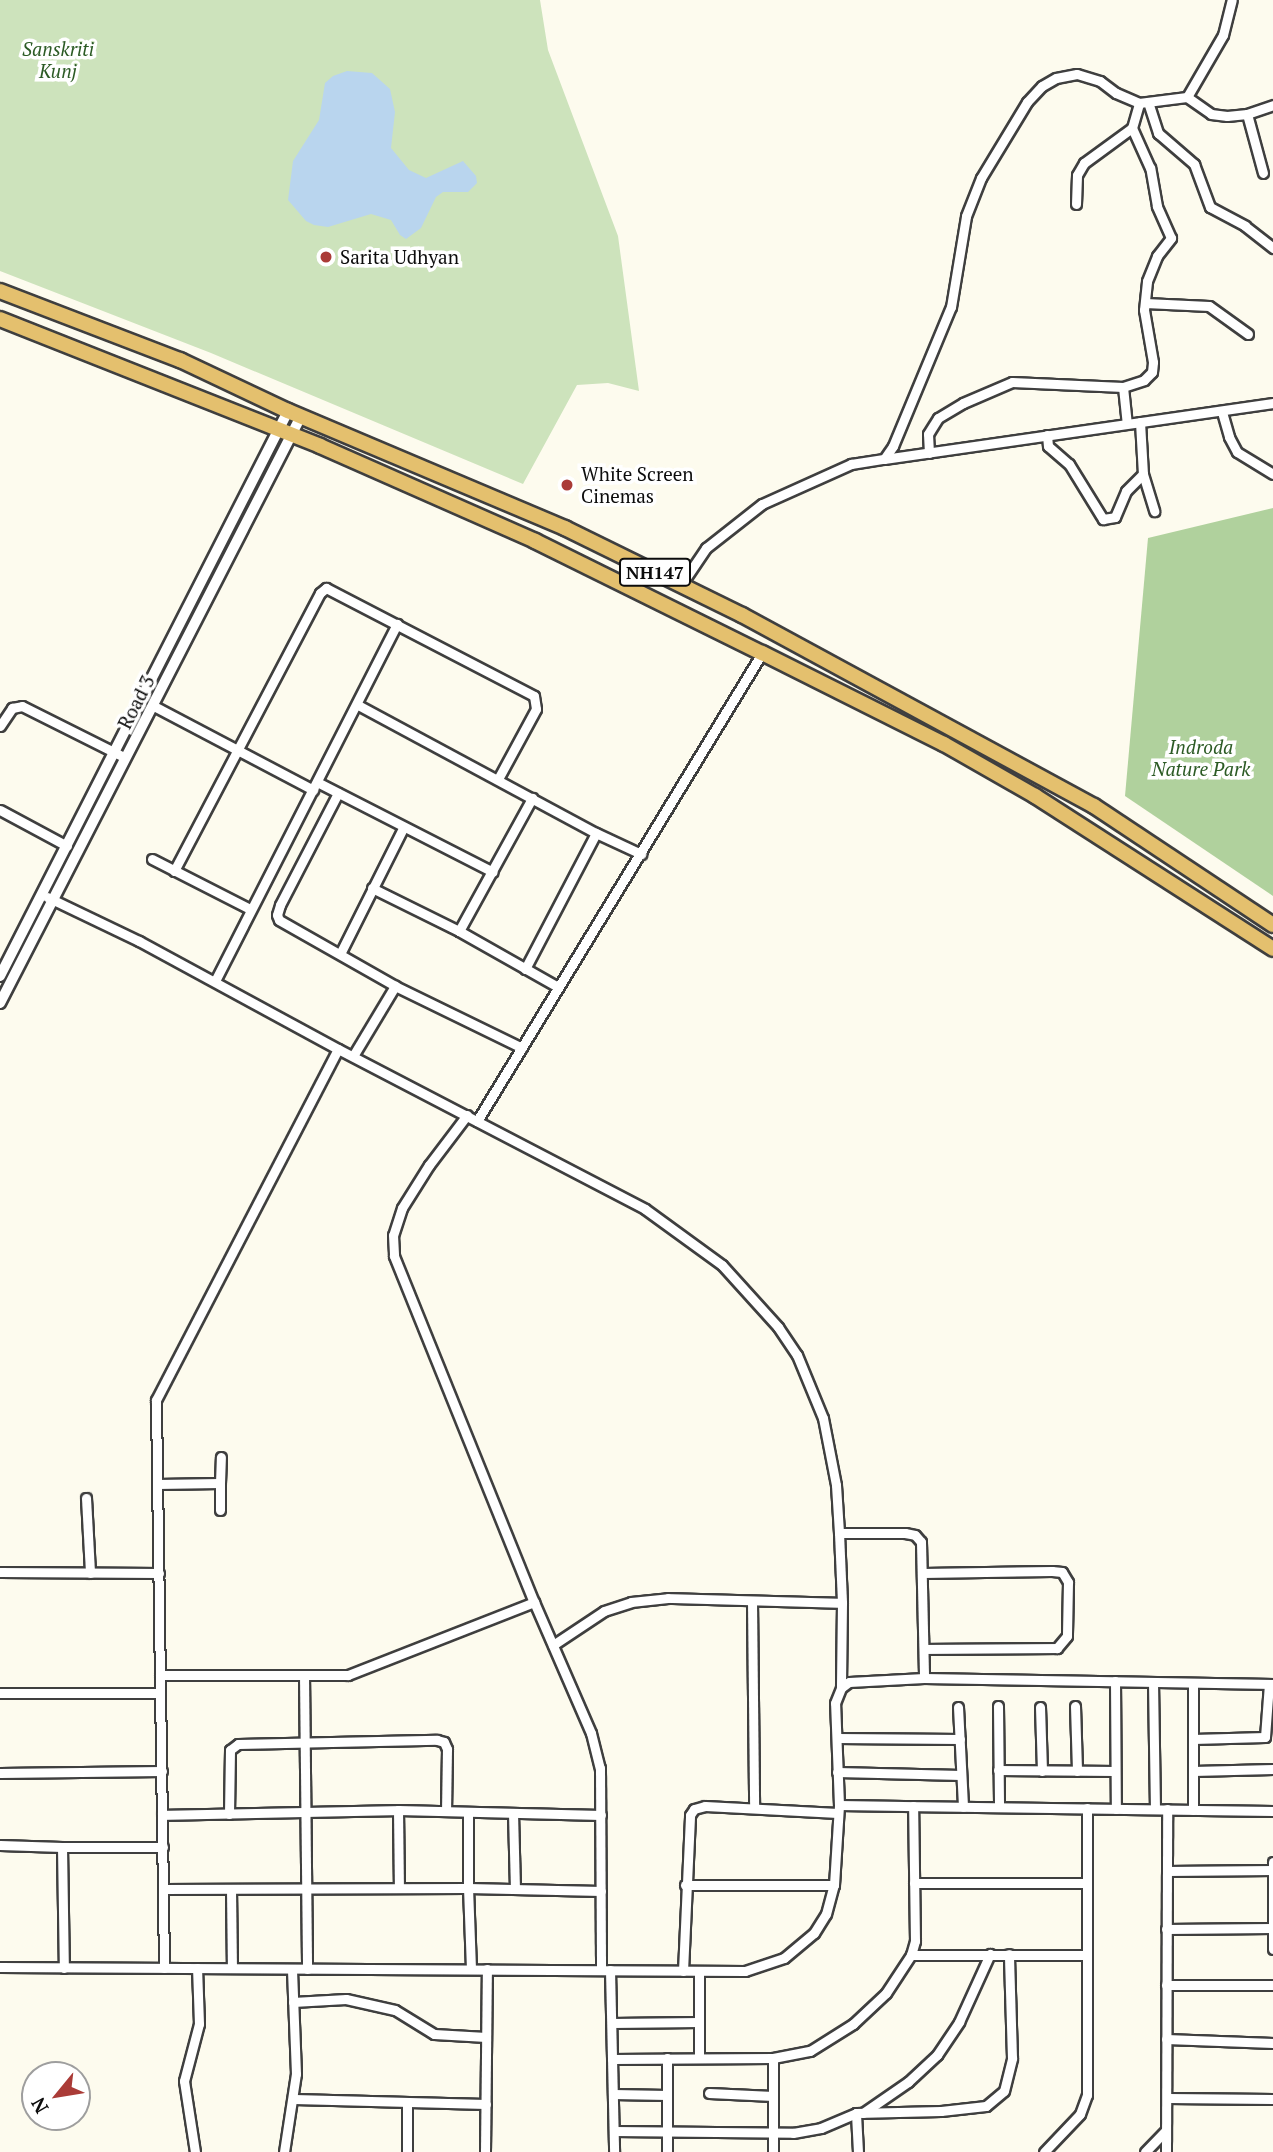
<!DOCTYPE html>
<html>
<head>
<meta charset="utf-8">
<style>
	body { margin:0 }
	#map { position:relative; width:1273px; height:2152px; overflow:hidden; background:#fdfbee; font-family:"PT Serif",serif }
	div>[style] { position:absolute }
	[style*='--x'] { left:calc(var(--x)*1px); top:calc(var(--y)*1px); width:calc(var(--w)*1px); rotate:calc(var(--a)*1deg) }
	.green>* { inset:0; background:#cde3bc }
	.forest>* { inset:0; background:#b0d19d }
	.water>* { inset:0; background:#b9d5ee }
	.roads { filter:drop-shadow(2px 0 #3f3f3f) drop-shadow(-2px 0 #3f3f3f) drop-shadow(0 2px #3f3f3f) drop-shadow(0 -2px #3f3f3f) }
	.minor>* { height:9px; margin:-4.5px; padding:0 4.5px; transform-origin:4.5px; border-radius:4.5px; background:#fff }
	.tertiary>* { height:10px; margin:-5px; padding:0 5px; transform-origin:5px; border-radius:5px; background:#fff }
	.trunk>* { height:14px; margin:-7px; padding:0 7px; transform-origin:7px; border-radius:7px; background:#e4c06e }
	.dots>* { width:19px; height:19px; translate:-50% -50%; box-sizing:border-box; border:4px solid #fff; border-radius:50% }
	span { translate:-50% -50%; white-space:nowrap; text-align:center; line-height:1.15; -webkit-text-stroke:7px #fff; paint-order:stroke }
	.shield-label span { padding:2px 5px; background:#fff; border:2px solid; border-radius:5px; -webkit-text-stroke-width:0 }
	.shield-label { font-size:18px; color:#0c0c0c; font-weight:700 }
	.park-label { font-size:19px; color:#2c5b25; font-style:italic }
	.poi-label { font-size:19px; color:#0c0c0c }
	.left { translate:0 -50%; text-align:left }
	.street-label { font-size:19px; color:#0c0c0c }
	.north { position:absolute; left:21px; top:2061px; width:70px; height:70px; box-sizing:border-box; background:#fff; border:2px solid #9e9e9e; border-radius:50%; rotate:240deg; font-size:19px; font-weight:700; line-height:28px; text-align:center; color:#0c0c0c }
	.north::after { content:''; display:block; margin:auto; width:24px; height:32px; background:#aa3b37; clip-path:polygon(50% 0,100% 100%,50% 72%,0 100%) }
</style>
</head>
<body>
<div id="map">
	<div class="green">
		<i style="clip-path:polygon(0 0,540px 0,548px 50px,618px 236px,639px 391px,608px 383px,577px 385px,523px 484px,211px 353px,0 271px)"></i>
	</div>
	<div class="forest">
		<i style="clip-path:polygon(1273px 508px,1273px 896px,1125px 796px,1148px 538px)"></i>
	</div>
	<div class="water">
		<i style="clip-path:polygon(347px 71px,372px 73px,390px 89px,395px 112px,391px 148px,409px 170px,426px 178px,463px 161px,476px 176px,477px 183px,468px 192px,443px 192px,436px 197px,421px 228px,406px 239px,400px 235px,391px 220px,371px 214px,328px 227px,314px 225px,306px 221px,288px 200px,293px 161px,319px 120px,325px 83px,333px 76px)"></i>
	</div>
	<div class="roads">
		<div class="minor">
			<i style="--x:1187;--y:97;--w:29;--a:35"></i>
			<i style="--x:1211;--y:114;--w:16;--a:7"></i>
			<i style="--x:1227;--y:116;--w:20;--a:-6"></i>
			<i style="--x:1247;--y:114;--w:28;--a:-19"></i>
			<i style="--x:1148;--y:102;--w:33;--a:72"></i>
			<i style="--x:1158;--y:133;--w:48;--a:40.7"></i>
			<i style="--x:1194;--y:164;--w:46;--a:69.6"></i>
			<i style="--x:1210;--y:207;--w:40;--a:28"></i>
			<i style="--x:1245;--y:226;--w:36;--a:38"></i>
			<i style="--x:1247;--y:114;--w:61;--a:74.8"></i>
			<i style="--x:1076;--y:204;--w:29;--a:-88"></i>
			<i style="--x:1077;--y:175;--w:14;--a:-60"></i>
			<i style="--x:1084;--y:163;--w:59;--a:-36.1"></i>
			<i style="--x:1145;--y:303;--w:64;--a:2.7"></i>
			<i style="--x:1209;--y:306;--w:48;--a:35.7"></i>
			<i style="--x:1123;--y:387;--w:36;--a:84"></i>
			<i style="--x:1222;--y:412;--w:26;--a:74"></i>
			<i style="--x:1229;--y:437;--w:17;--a:62"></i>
			<i style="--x:1237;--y:452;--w:42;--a:31.4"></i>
			<i style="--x:1140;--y:422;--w:52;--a:86.7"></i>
			<i style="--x:1143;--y:474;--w:39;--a:73"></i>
			<i style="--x:1047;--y:435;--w:11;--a:85"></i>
			<i style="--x:1048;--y:446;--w:28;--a:41"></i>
			<i style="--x:1069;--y:464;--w:65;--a:58.3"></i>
			<i style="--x:1103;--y:519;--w:12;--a:-9"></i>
			<i style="--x:1115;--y:517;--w:28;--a:-67"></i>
			<i style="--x:1126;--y:491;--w:24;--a:-45"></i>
			<i style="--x:929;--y:453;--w:19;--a:-93"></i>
			<i style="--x:928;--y:434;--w:19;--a:-58"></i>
			<i style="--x:938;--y:418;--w:29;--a:-31"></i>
			<i style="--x:963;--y:403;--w:53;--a:-23.2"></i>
			<i style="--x:1012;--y:382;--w:111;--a:2.6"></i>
			<i style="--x:1123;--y:387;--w:22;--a:-18"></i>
			<i style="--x:1144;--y:380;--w:11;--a:-45"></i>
			<i style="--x:1152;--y:372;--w:10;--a:-84"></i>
			<i style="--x:1153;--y:362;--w:53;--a:-99.8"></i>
			<i style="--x:1144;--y:310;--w:29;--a:-84"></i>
			<i style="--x:1147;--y:281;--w:27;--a:-68"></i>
			<i style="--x:1157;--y:256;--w:23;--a:-52"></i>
			<i style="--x:1171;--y:238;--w:35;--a:-114"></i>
			<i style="--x:1157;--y:206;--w:39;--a:-100"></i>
			<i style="--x:1150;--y:168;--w:44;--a:-114.2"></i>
			<i style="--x:1132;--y:128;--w:26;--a:-74"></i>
			<i style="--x:1139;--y:103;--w:48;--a:-7.1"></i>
			<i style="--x:1187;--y:97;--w:72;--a:-59.9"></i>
			<i style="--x:1223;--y:35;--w:36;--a:-76"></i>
			<i style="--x:884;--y:459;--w:393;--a:-8.2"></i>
			<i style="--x:681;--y:585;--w:45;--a:-56"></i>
			<i style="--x:706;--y:548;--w:71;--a:-38.2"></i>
			<i style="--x:762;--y:504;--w:98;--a:-24.2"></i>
			<i style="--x:851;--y:464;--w:33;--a:-9"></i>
			<i style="--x:884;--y:459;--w:16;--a:-55"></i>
			<i style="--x:893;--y:446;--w:151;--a:-67.4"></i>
			<i style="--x:951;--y:307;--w:92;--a:-80.6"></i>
			<i style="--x:966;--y:216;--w:41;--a:-68.5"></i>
			<i style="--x:981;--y:178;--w:89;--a:-58.8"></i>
			<i style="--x:1027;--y:102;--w:22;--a:-47"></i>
			<i style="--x:1042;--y:86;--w:16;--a:-30"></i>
			<i style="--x:1056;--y:78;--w:21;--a:-11"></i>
			<i style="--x:1077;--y:74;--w:24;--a:17"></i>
			<i style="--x:1100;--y:81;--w:20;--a:37"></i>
			<i style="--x:1116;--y:93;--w:25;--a:23"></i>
			<i style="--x:358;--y:705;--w:270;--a:28.3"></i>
			<i style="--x:596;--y:833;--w:50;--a:25"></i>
			<i style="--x:154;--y:706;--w:180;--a:27.8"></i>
			<i style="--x:0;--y:726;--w:22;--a:-56"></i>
			<i style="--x:12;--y:708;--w:10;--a:-11"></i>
			<i style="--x:22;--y:706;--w:110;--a:26.6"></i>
			<i style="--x:319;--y:783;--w:195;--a:27.1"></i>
			<i style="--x:338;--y:793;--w:126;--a:117.4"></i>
			<i style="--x:280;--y:905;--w:10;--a:107"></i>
			<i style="--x:277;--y:915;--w:5;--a:68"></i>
			<i style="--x:279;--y:920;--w:133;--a:29.6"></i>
			<i style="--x:395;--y:986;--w:141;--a:26"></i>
			<i style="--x:0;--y:810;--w:76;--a:28.2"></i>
			<i style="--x:152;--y:859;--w:110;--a:27"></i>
			<i style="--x:174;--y:871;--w:314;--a:-62.3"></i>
			<i style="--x:320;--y:593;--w:8;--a:-40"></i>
			<i style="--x:326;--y:588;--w:234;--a:27.4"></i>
			<i style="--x:534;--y:696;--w:13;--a:81"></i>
			<i style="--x:536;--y:709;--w:80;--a:118.5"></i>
			<i style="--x:372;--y:888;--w:97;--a:26.3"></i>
			<i style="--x:459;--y:931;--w:114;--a:29.5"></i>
			<i style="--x:47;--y:897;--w:102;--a:25.6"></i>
			<i style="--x:139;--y:941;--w:226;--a:28.5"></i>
			<i style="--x:338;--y:1049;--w:346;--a:27.5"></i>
			<i style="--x:645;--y:1209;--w:95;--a:36"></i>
			<i style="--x:722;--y:1265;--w:84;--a:47.9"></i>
			<i style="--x:778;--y:1327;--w:34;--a:56"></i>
			<i style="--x:797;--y:1355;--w:68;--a:67.6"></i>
			<i style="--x:823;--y:1418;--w:68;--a:79"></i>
			<i style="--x:836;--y:1485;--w:48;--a:86.4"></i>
			<i style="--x:839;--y:1533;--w:70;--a:87.5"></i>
			<i style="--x:842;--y:1603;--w:85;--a:90.7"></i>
			<i style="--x:459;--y:931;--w:152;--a:-61.2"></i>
			<i style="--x:340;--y:954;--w:141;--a:-63.4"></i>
			<i style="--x:525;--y:969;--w:153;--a:-62.4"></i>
			<i style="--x:215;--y:981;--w:401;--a:-63"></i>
			<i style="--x:353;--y:1056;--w:82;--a:-59"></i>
			<i style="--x:467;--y:1115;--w:63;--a:127.2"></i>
			<i style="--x:429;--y:1165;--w:51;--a:122.1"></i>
			<i style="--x:402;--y:1208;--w:28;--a:108"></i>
			<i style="--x:393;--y:1235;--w:21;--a:87"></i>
			<i style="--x:394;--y:1256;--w:373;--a:68"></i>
			<i style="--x:534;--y:1602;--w:143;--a:66.5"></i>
			<i style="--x:591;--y:1733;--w:36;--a:76"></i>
			<i style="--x:600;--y:1768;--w:202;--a:89.7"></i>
			<i style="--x:477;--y:1121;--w:548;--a:-58.66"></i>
			<i style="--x:220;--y:1483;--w:26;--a:-88"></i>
			<i style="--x:157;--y:1484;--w:63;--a:-0.9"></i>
			<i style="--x:220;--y:1483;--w:27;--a:90"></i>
			<i style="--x:86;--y:1498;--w:75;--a:86.9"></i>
			<i style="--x:839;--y:1533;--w:66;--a:0"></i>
			<i style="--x:905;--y:1533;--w:10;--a:11"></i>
			<i style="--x:915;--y:1535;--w:9;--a:49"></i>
			<i style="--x:921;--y:1542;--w:136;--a:88.7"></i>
			<i style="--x:0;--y:1572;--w:159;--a:0.4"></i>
			<i style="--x:923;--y:1573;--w:129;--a:-0.9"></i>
			<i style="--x:1052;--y:1571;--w:10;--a:6"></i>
			<i style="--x:1062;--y:1572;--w:12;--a:59"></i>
			<i style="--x:1068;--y:1582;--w:54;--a:91.1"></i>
			<i style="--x:1067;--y:1636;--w:16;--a:130"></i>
			<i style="--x:1057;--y:1648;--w:133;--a:179.6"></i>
			<i style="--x:752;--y:1602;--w:206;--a:89.4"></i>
			<i style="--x:553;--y:1645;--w:61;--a:-33.7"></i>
			<i style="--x:604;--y:1611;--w:28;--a:-18"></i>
			<i style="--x:631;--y:1602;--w:37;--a:-6"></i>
			<i style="--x:668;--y:1598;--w:174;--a:1.6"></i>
			<i style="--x:160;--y:1675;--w:188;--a:0"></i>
			<i style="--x:348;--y:1675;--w:200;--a:-21.4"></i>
			<i style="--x:304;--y:1675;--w:294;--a:89.4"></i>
			<i style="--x:1115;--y:1681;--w:128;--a:89.6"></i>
			<i style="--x:1153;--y:1682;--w:127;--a:89.1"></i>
			<i style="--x:0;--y:1693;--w:160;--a:0"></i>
			<i style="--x:998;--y:1706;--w:101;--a:89.4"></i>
			<i style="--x:1075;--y:1706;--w:65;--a:88.2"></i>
			<i style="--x:958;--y:1707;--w:100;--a:87.1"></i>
			<i style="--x:1040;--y:1707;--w:64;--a:88.2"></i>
			<i style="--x:837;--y:1738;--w:123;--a:0.5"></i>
			<i style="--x:1193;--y:1739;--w:72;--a:-1.6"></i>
			<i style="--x:1265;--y:1737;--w:53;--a:-85.7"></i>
			<i style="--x:998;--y:1770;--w:117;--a:0.5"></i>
			<i style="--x:1193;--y:1771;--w:80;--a:-1.4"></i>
			<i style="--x:837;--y:1772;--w:124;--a:1.4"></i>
			<i style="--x:0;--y:1773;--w:162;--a:-0.7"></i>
			<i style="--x:839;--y:1805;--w:434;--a:0.8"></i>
			<i style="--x:398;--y:1810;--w:203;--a:1.4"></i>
			<i style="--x:1193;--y:1810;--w:127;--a:-90"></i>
			<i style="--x:513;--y:1813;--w:76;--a:88.5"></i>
			<i style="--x:229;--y:1814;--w:64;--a:-89.1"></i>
			<i style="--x:230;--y:1750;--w:10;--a:-37"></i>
			<i style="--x:238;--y:1744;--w:199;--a:-1.2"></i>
			<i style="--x:437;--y:1740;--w:7;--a:16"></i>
			<i style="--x:444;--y:1742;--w:8;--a:67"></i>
			<i style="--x:447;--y:1749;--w:62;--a:90.9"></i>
			<i style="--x:162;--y:1815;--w:236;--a:-1.2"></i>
			<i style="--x:398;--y:1810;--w:78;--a:89.3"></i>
			<i style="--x:0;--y:1845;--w:62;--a:1.8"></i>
			<i style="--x:62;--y:1847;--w:121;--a:89.1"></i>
			<i style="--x:62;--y:1847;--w:101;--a:0"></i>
			<i style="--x:1273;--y:1862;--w:87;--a:90"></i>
			<i style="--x:1167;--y:1871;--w:106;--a:-0.5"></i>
			<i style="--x:914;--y:1883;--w:173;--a:0"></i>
			<i style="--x:685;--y:1885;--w:149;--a:0"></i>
			<i style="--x:163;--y:1889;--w:305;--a:-0.2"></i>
			<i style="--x:468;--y:1888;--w:76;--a:-90"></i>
			<i style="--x:231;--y:1889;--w:79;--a:89.3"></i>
			<i style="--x:1166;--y:1929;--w:106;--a:-0.5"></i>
			<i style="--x:911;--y:1955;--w:176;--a:0"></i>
			<i style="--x:0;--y:1967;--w:745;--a:0.31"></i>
			<i style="--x:745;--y:1971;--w:41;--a:-18.4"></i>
			<i style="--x:784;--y:1958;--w:39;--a:-40"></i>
			<i style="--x:814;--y:1933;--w:22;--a:-58"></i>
			<i style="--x:826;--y:1914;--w:30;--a:-75"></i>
			<i style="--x:834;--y:1885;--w:80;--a:-86.4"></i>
			<i style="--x:839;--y:1805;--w:102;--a:-92.2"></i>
			<i style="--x:835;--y:1703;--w:16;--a:-68"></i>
			<i style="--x:841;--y:1688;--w:10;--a:-37"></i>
			<i style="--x:849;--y:1682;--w:75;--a:-3.1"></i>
			<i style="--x:924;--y:1678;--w:349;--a:1"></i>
			<i style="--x:164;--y:1968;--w:568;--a:-90.81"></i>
			<i style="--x:156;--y:1400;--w:395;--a:-62.6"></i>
			<i style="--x:471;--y:1969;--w:81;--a:-92.1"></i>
			<i style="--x:468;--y:1888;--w:133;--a:1.3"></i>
			<i style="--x:610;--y:1970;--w:182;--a:88.7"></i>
			<i style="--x:683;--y:1971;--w:156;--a:-87.4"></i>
			<i style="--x:690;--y:1815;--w:7;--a:-56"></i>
			<i style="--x:694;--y:1809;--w:11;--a:-15"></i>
			<i style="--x:705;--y:1806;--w:133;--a:3"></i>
			<i style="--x:1166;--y:1985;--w:107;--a:0"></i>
			<i style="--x:293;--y:2002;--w:53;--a:-3.2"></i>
			<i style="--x:346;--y:1999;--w:50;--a:12.7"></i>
			<i style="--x:395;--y:2010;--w:46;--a:31.6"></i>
			<i style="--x:434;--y:2034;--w:52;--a:3.3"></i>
			<i style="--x:612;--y:2023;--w:87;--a:-0.7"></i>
			<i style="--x:1166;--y:2039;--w:107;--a:2.1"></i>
			<i style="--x:699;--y:2058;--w:87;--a:-90"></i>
			<i style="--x:612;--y:2059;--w:161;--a:-0.4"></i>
			<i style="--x:773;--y:2058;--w:38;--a:-11"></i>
			<i style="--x:810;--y:2051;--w:51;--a:-32.1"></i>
			<i style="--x:853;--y:2024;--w:45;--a:-43.2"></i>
			<i style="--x:886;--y:1993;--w:45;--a:-56.7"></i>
			<i style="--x:911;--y:1955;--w:15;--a:-74"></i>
			<i style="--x:915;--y:1941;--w:135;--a:-90.8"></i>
			<i style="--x:709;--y:2093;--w:64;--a:2.7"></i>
			<i style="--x:613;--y:2094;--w:54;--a:1.1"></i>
			<i style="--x:1168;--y:2098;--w:105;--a:0.5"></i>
			<i style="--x:294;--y:2099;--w:192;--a:1.5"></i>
			<i style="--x:863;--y:2113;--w:55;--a:-34.6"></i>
			<i style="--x:908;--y:2082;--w:40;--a:-43"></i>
			<i style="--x:937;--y:2055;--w:40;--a:-56"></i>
			<i style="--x:959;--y:2022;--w:75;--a:-65.5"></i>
			<i style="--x:614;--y:2131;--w:179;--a:0.6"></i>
			<i style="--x:793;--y:2133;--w:28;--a:-10"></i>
			<i style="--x:821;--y:2128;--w:38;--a:-23"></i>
			<i style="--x:195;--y:2152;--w:72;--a:-98.8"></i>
			<i style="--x:184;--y:2081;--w:59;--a:-75.3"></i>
			<i style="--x:199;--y:2024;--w:56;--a:-92"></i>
			<i style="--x:284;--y:2152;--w:79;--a:-81.3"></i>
			<i style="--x:296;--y:2074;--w:105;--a:-92.2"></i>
			<i style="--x:407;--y:2152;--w:50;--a:-90"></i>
			<i style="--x:485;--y:2152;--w:183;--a:-89.4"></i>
			<i style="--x:667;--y:2152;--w:94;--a:-90"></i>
			<i style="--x:773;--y:2152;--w:94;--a:-90"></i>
			<i style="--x:858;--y:2152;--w:39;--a:-93"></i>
			<i style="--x:856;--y:2113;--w:85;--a:-1.3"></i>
			<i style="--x:941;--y:2111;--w:45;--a:-6.3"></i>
			<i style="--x:986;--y:2106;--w:23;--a:-40"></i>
			<i style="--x:1004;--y:2091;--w:34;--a:-76"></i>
			<i style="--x:1012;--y:2058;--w:104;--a:-91.7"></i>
			<i style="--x:1044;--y:2152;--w:52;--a:-46.5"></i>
			<i style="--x:1080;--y:2114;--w:20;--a:-70"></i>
			<i style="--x:1087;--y:2095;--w:287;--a:-90"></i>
			<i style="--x:1145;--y:2152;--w:30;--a:-46"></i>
			<i style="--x:1166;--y:2152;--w:343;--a:-89.8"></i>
		</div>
		<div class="tertiary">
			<i style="--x:0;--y:976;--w:634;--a:-62.99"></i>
			<i style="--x:0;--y:1003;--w:660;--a:-62.85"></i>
		</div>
		<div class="trunk">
			<i style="--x:0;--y:291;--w:193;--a:21"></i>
			<i style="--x:180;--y:360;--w:119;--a:25.3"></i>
			<i style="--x:288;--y:411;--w:301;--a:22.9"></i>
			<i style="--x:565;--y:528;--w:197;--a:26.2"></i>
			<i style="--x:742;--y:615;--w:400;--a:28.5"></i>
			<i style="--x:1094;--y:806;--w:215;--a:33.6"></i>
			<i style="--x:0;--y:319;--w:344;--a:21.6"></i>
			<i style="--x:320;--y:446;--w:235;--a:23.8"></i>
			<i style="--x:535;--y:541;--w:253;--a:26.3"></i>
			<i style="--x:762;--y:653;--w:203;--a:26.6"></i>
			<i style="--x:944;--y:744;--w:105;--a:29.7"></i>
			<i style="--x:1035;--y:796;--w:283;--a:32.7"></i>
		</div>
	</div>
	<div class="dots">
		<i style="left:326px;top:257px;background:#aa3b37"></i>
		<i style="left:567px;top:485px;background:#aa3b37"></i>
	</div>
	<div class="shield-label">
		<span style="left:655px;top:572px">NH147</span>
	</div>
	<div class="park-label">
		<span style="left:58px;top:60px">Sanskriti<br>Kunj</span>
		<span style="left:1201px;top:758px">Indroda<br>Nature Park</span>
	</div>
	<div class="poi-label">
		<span class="left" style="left:340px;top:257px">Sarita Udhyan</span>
		<span class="left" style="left:581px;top:485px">White Screen<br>Cinemas</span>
	</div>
	<div class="street-label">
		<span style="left:136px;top:702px;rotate:-63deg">Road 3</span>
	</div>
	<div class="north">N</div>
</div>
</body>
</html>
